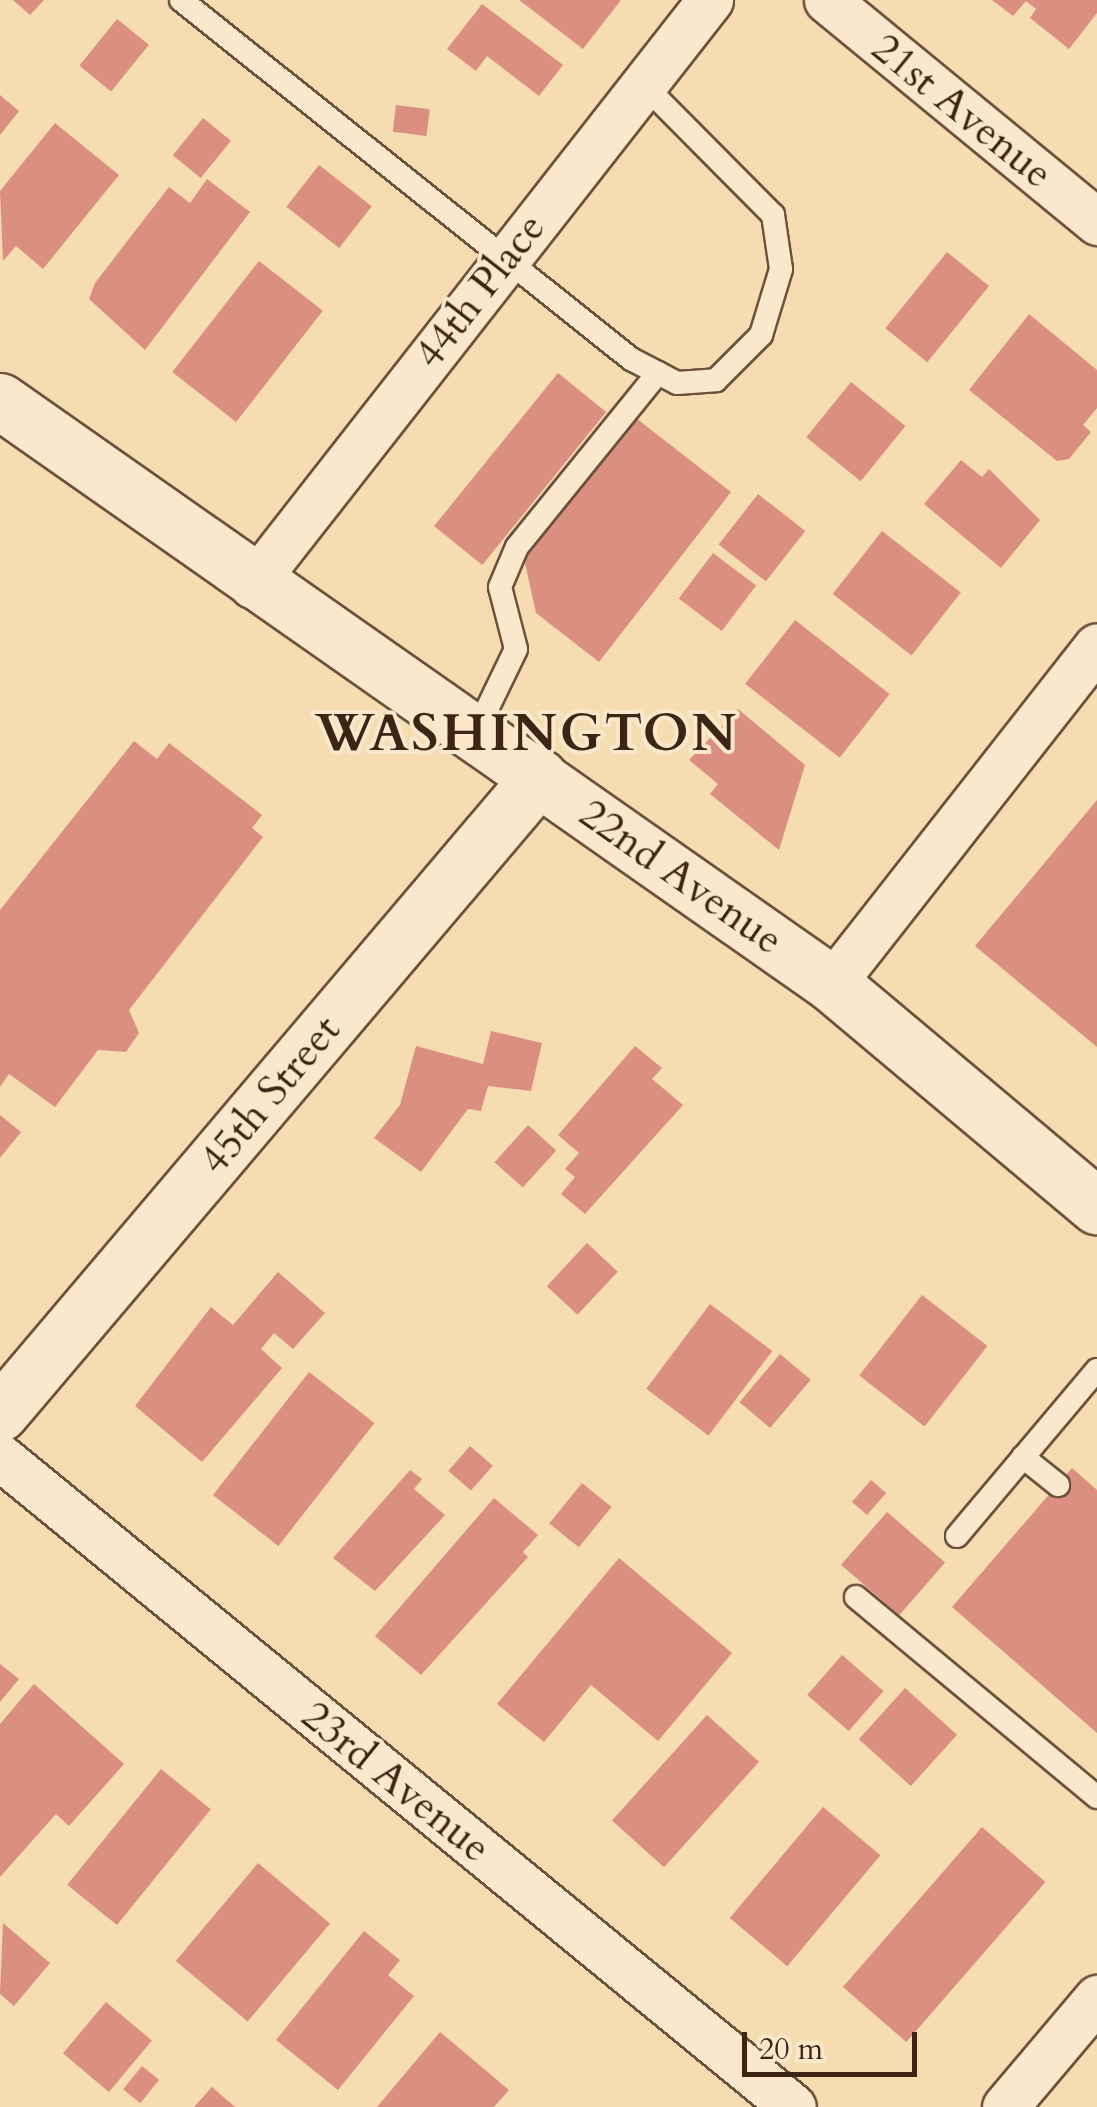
<!DOCTYPE html>
<html>
<head>
<meta charset="utf-8">
<style>
	body { margin:0 }
	#map { position:relative; width:1097px; height:2107px; overflow:hidden; background:#f6dcb1; font-family:Cardo,serif }
	div>[style] { position:absolute }
	[style*='--x'] { left:calc(var(--x)*1px); top:calc(var(--y)*1px); width:calc(var(--w)*1px); rotate:calc(var(--a)*1deg) }
	.building>* { inset:0; background:#db8f80; transform-origin:0 0 }
	.roads { filter:drop-shadow(2px 0 #6c523c) drop-shadow(-2px 0 #6c523c) drop-shadow(0 2px #6c523c) drop-shadow(0 -2px #6c523c) }
	.service>* { height:22px; margin:-11px; padding:0 11px; transform-origin:11px; border-radius:11px; background:#f9e8cc }
	.minor>* { height:45px; margin:-22.5px; padding:0 22.5px; transform-origin:22.5px; border-radius:22.5px; background:#f9e8cc }
	.tertiary>* { height:55px; margin:-27.5px; padding:0 27.5px; transform-origin:27.5px; border-radius:27.5px; background:#f9e8cc }
	span { translate:-50% -50%; white-space:nowrap; text-align:center; line-height:1.15; -webkit-text-stroke:8px #f9e8cc; paint-order:stroke }
	.street-label { font-size:42px; color:#3e2415 }
	.district-label { font-size:52px; color:#3e2415; font-weight:700; letter-spacing:2.5px }
	.scale { position:absolute; left:742px; top:2032px; width:175px; height:45px; box-sizing:border-box; border:5px solid #3e2415; border-top:0; padding-left:12px; font-size:30px; line-height:35px; white-space:nowrap; color:#3e2415; -webkit-text-stroke:8px #f9e8cc; paint-order:stroke }
</style>
</head>
<body>
<div id="map">
	<div class="building">
		<i style="clip-path:polygon(13px 0,44px 0,30px 15px)"></i>
		<i style="clip-path:polygon(519px 0,621px 0,583px 49px)"></i>
		<i style="clip-path:polygon(992px 0,1097px 0,1097px 13px,1069px 49px,1030px 18px,1036px 9px,1026px 1px,1013px 16px)"></i>
		<i style="clip-path:polygon(482px 4px,563px 65px,539px 96px,487px 56px,476px 71px,447px 49px)"></i>
		<i style="left:117px;top:19px;width:41px;height:60px;rotate:39deg"></i>
		<i style="clip-path:polygon(0 95px,19px 111px,0 135px)"></i>
		<i style="left:396px;top:105px;width:34px;height:27px;rotate:7deg"></i>
		<i style="left:203px;top:118px;width:36px;height:48px;rotate:39deg"></i>
		<i style="clip-path:polygon(55px 123px,119px 175px,43px 269px,16px 246px,3px 261px,0 191px)"></i>
		<i style="left:319px;top:165px;width:67px;height:53px;rotate:38deg"></i>
		<i style="clip-path:polygon(207px 179px,250px 212px,145px 350px,89px 299px,95px 283px,169px 187px,190px 203px)"></i>
		<i style="left:947px;top:252px;width:54px;height:98px;rotate:39deg"></i>
		<i style="left:259px;top:261px;width:81px;height:141px;rotate:38deg"></i>
		<i style="clip-path:polygon(1029px 314px,1097px 370px,1097px 408px,1083px 425px,1091px 432px,1069px 459px,1057px 461px,969px 390px)"></i>
		<i style="left:558px;top:373px;width:62px;height:197px;rotate:39deg"></i>
		<i style="left:851px;top:382px;width:70px;height:71px;rotate:39deg"></i>
		<i style="clip-path:polygon(632px 415px,731px 492px,599px 662px,536px 613px,523px 554px)"></i>
		<i style="clip-path:polygon(961px 460px,982px 477px,989px 469px,1040px 520px,1001px 568px,924px 504px)"></i>
		<i style="left:758px;top:494px;width:60px;height:64px;rotate:38deg"></i>
		<i style="left:882px;top:531px;width:100px;height:80px;rotate:38deg"></i>
		<i style="left:713px;top:553px;width:54px;height:57px;rotate:37deg"></i>
		<i style="left:795px;top:620px;width:120px;height:81px;rotate:38deg"></i>
		<i style="clip-path:polygon(738px 709px,805px 765px,779px 850px,710px 794px,718px 784px,689px 760px)"></i>
		<i style="clip-path:polygon(134px 741px,157px 759px,169px 743px,262px 815px,252px 828px,263px 837px,129px 1010px,139px 1033px,126px 1052px,98px 1050px,55px 1107px,9px 1074px,0 1087px,0 910px)"></i>
		<i style="clip-path:polygon(1097px 800px,1097px 1047px,975px 946px)"></i>
		<i style="clip-path:polygon(491px 1031px,542px 1043px,531px 1091px,488px 1086px,481px 1111px,468px 1109px,421px 1172px,374px 1138px,400px 1105px,416px 1046px,483px 1064px)"></i>
		<i style="clip-path:polygon(635px 1046px,662px 1068px,652px 1079px,683px 1105px,585px 1214px,561px 1194px,575px 1177px,565px 1169px,579px 1153px,558px 1135px)"></i>
		<i style="clip-path:polygon(0 1115px,21px 1132px,0 1158px)"></i>
		<i style="left:528px;top:1125px;width:38px;height:50px;rotate:42deg"></i>
		<i style="left:587px;top:1243px;width:42px;height:59px;rotate:43deg"></i>
		<i style="clip-path:polygon(278px 1272px,325px 1313px,293px 1349px,274px 1333px,261px 1349px,282px 1368px,202px 1462px,135px 1406px,211px 1307px,233px 1325px)"></i>
		<i style="left:922px;top:1295px;width:83px;height:102px;rotate:38deg"></i>
		<i style="left:710px;top:1304px;width:78px;height:106px;rotate:37deg"></i>
		<i style="left:780px;top:1354px;width:40px;height:63px;rotate:40deg"></i>
		<i style="left:309px;top:1372px;width:83px;height:156px;rotate:38deg"></i>
		<i style="left:470px;top:1446px;width:30px;height:33px;rotate:41deg"></i>
		<i style="clip-path:polygon(1072px 1468px,1097px 1490px,1097px 1733px,952px 1607px)"></i>
		<i style="clip-path:polygon(410px 1470px,422px 1479px,414px 1489px,445px 1515px,375px 1591px,333px 1558px)"></i>
		<i style="left:871px;top:1480px;width:20px;height:29px;rotate:41deg"></i>
		<i style="left:582px;top:1483px;width:38px;height:52px;rotate:39deg"></i>
		<i style="clip-path:polygon(494px 1498px,538px 1535px,523px 1552px,528px 1557px,421px 1675px,375px 1636px)"></i>
		<i style="left:887px;top:1512px;width:77px;height:70px;rotate:41deg"></i>
		<i style="clip-path:polygon(619px 1558px,732px 1653px,658px 1741px,591px 1685px,544px 1742px,497px 1704px)"></i>
		<i style="left:842px;top:1655px;width:55px;height:53px;rotate:41deg"></i>
		<i style="clip-path:polygon(0 1664px,19px 1679px,0 1702px)"></i>
		<i style="clip-path:polygon(34px 1684px,124px 1764px,69px 1826px,56px 1814px,0 1877px,0 1724px)"></i>
		<i style="left:905px;top:1688px;width:70px;height:69px;rotate:42deg"></i>
		<i style="left:707px;top:1715px;width:70px;height:142px;rotate:42deg"></i>
		<i style="left:161px;top:1769px;width:64px;height:149px;rotate:39deg"></i>
		<i style="left:823px;top:1807px;width:75px;height:145px;rotate:40deg"></i>
		<i style="left:982px;top:1827px;width:84px;height:212px;rotate:41deg"></i>
		<i style="left:258px;top:1863px;width:94px;height:128px;rotate:40deg"></i>
		<i style="clip-path:polygon(3px 1923px,50px 1963px,14px 2006px,0 1994px)"></i>
		<i style="clip-path:polygon(364px 1931px,400px 1960px,388px 1975px,414px 1996px,338px 2090px,276px 2040px)"></i>
		<i style="left:106px;top:2002px;width:60px;height:67px;rotate:40deg"></i>
		<i style="clip-path:polygon(440px 2032px,509px 2090px,494px 2107px,377px 2107px)"></i>
		<i style="left:142px;top:2066px;width:22px;height:30px;rotate:39deg"></i>
		<i style="clip-path:polygon(212px 2087px,235px 2107px,194px 2107px)"></i>
	</div>
	<div class="roads">
		<div class="service">
			<i style="--x:181;--y:0;--w:576;--a:38.58"></i>
			<i style="--x:631;--y:359;--w:52;--a:27.6"></i>
			<i style="--x:677;--y:383;--w:39;--a:-4"></i>
			<i style="--x:716;--y:380;--w:64;--a:-45"></i>
			<i style="--x:761;--y:335;--w:69;--a:-73.1"></i>
			<i style="--x:781;--y:269;--w:55;--a:-98.4"></i>
			<i style="--x:773;--y:215;--w:185;--a:-134.8"></i>
			<i style="--x:475;--y:734;--w:94;--a:-64.2"></i>
			<i style="--x:516;--y:649;--w:64;--a:-104.5"></i>
			<i style="--x:500;--y:587;--w:43;--a:-67"></i>
			<i style="--x:517;--y:547;--w:224;--a:-51"></i>
			<i style="--x:1023;--y:1457;--w:45;--a:38.7"></i>
			<i style="--x:957;--y:1536;--w:217;--a:-49.9"></i>
			<i style="--x:856;--y:1597;--w:313;--a:39.7"></i>
		</div>
		<div class="minor">
			<i style="--x:827;--y:0;--w:350;--a:39.4"></i>
			<i style="--x:252;--y:585;--w:743;--a:-51.94"></i>
			<i style="--x:832;--y:984;--w:429;--a:-51.9"></i>
			<i style="--x:0;--y:1457;--w:1025;--a:39.34"></i>
			<i style="--x:1005;--y:2107;--w:143;--a:-49.8"></i>
		</div>
		<div class="tertiary">
			<i style="--x:0;--y:401;--w:1016;--a:35.02"></i>
			<i style="--x:832;--y:984;--w:346;--a:40"></i>
			<i style="--x:0;--y:1413;--w:834;--a:-49.72"></i>
		</div>
	</div>
	<div class="street-label">
		<span style="left:962px;top:111px;rotate:39deg">21st Avenue</span>
		<span style="left:480px;top:291px;rotate:-52deg">44th Place</span>
		<span style="left:681px;top:877px;rotate:35deg">22nd Avenue</span>
		<span style="left:270px;top:1095px;rotate:-50deg">45th Street</span>
		<span style="left:396px;top:1782px;rotate:39deg">23rd Avenue</span>
	</div>
	<div class="district-label">
		<span style="left:527px;top:735px">WASHINGTON</span>
	</div>
	<div class="scale">20 m</div>
</div>
</body>
</html>
